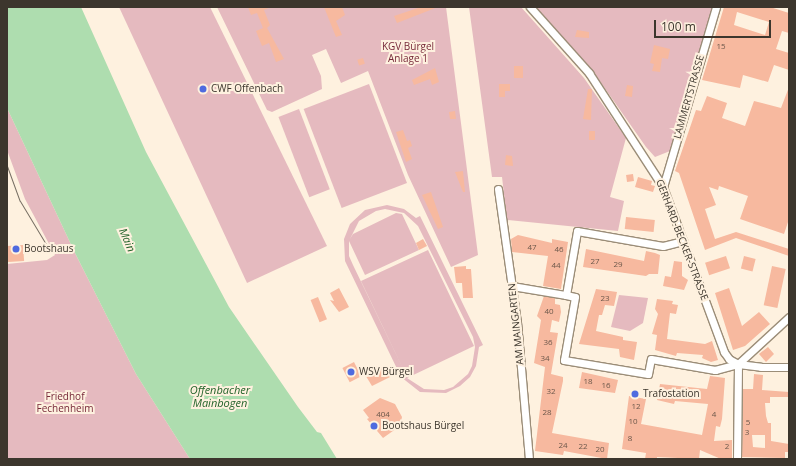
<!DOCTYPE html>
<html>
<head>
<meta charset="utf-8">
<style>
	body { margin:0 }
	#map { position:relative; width:796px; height:466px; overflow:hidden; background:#fef1df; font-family:"Open Sans",sans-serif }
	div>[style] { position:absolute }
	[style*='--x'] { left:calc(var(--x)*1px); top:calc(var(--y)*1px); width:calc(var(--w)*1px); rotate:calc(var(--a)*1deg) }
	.green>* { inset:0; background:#e5babf; transform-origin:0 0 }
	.water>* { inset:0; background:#aeddaf }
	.building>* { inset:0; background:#f7b99f; transform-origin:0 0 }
	.roads { filter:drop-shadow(1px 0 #9b8d78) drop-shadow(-1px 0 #9b8d78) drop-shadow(0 1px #9b8d78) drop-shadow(0 -1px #9b8d78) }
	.street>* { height:7px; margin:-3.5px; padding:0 3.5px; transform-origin:3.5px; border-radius:3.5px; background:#fff }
	.tram>* { height:1px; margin:-0.5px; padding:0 0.5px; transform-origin:0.5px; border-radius:0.5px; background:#776f64 }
	.dots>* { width:11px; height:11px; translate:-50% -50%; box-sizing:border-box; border:2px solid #fef1df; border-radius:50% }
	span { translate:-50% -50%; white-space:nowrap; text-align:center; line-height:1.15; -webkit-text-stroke:4px #fef1df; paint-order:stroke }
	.number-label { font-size:8px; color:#6b574a }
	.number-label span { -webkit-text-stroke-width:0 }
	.park-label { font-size:10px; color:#772939 }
	.poi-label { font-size:10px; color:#3c362d }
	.left { translate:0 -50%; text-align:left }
	.street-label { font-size:10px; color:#3c362d }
	.water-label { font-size:11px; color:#23632a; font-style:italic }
	.frame { position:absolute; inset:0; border:8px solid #3c362d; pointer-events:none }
	.scale { position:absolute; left:654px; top:20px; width:117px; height:18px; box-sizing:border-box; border:2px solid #3c362d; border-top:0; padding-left:5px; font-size:12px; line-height:14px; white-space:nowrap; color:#3c362d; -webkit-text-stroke:3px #fef1df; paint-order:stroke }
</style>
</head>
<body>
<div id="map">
	<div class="green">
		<i style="clip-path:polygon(119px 7px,210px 7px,327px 246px,247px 283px)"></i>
		<i style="clip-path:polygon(217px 7px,446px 7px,478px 255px,451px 267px,408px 175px,368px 71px,341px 83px,326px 49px,312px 55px,321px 76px,322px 89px,272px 112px,267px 110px)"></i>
		<i style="clip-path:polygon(469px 7px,521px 7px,584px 78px,626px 138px,610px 197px,624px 201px,618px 231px,507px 220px,502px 177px,492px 177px)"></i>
		<i style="clip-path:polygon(535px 7px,713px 7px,670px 151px,655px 157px,646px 147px,592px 70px)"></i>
		<i style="left:369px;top:84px;width:106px;height:70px;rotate:69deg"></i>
		<i style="clip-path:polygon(7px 108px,75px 253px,136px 374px,190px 459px,7px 459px,7px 264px,47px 260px,55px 255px,25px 199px,7px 150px)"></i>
		<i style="left:299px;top:109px;width:86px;height:22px;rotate:69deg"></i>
		<i style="clip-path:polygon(evenodd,387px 205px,404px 209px,416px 218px,420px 216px,483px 345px,479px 347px,476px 366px,470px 377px,460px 386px,446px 393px,420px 392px,401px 377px,345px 261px,344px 239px,350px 224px,365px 210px,387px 205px,385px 209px,404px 213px,418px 226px,473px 337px,475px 347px,472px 366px,468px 374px,453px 387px,444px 390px,424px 389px,407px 378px,474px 346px,428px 250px,361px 281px,407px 377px,353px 265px,349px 256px,349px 241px,365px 275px,419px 250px,402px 214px,396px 213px,353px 234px,350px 239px,359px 221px,376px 211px,385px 209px)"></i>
		<i style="clip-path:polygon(619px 295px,648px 298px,643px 323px,630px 331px,611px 327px)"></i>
	</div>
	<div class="water">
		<i style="clip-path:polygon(7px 7px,81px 7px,146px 152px,229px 307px,298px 407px,317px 432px,321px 433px,337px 459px,190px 459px,136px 374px,75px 253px,7px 108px)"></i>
	</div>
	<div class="building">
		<i style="clip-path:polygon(248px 7px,271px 7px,264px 10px,270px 25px,267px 28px,284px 59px,276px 62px,269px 43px,262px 46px,256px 31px,263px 28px,257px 13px,251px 15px)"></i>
		<i style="clip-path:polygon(324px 7px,342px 7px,345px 15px,336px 21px,342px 35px,336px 37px)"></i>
		<i style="clip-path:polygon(421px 7px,438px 7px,397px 23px,394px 16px)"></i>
		<i style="clip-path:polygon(evenodd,724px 7px,770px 7px,789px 13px,789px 33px,782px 31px,776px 49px,789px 53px,789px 70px,774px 65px,768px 82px,743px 75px,740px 88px,702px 80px,724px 7px,737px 12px,769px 22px,765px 35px,734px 25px,737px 12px)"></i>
		<i style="clip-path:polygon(577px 30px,589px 32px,589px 38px,575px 37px)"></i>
		<i style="clip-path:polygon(654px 45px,670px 49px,668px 59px,662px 58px,660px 72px,652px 71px,654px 64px,650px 63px)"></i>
		<i style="left:363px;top:58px;width:6px;height:6px;rotate:72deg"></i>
		<i style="left:514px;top:66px;width:9px;height:12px"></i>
		<i style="clip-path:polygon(435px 68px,439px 82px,432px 85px,430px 79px,414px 85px,412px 80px)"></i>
		<i style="clip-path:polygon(499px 84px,510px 84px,510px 91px,505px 91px,505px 97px,499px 97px)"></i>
		<i style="clip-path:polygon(627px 85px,633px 86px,632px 97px,625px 96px)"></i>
		<i style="clip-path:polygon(789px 87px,789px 219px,784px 234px,740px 219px,748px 196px,719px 186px,718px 190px,709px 187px,716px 205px,705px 209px,715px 239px,736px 232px,789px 249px,789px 256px,736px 238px,705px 250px,679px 173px,675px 171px,696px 110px,701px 111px,707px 96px,727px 103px,722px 118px,745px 126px,754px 101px,781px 108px)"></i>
		<i style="clip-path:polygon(588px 89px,592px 89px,591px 120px,583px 119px)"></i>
		<i style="clip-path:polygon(455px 111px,456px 119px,450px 119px,449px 112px)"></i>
		<i style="clip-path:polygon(403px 130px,407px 141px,410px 140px,412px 146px,408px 148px,412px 159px,406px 162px,396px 132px)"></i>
		<i style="left:589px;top:131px;width:6px;height:9px"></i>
		<i style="clip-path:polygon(506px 155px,512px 156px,513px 166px,505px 165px)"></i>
		<i style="clip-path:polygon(463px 171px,465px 192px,463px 192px,455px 172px)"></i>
		<i style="left:633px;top:174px;width:7px;height:7px;rotate:82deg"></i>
		<i style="clip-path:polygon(638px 177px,652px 181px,651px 185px,655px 186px,653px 192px,635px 187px)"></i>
		<i style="clip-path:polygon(431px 192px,443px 227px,438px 229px,422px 195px)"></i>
		<i style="left:626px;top:217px;width:29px;height:12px;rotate:6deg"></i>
		<i style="clip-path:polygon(518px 235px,552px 243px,552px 239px,568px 242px,561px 289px,543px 286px,548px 256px,512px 252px,511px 239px)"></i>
		<i style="clip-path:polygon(423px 239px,427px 246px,419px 250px,416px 243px)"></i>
		<i style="left:23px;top:245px;width:16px;height:16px;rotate:86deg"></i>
		<i style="clip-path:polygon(586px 249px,644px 261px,646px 251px,655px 253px,660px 255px,658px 274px,649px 274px,646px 276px,583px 267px)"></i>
		<i style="left:726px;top:256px;width:13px;height:22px;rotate:72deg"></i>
		<i style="left:744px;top:256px;width:12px;height:13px;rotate:14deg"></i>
		<i style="clip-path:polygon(674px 261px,682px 262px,682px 276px,688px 280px,684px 290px,663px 286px,665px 276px,671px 277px)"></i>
		<i style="clip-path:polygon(466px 266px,466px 269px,471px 269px,473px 298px,463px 298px,462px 283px,456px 283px,454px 267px)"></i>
		<i style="left:772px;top:266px;width:14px;height:40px;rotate:12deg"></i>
		<i style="clip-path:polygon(339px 288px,349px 307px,339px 312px,330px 300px,334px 301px,330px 293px)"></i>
		<i style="clip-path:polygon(729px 288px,742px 326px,759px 312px,770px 324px,745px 346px,733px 350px,715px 293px)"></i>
		<i style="clip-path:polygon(596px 289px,617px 292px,614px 306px,605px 305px,602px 315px,599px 315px,596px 331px,623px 337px,623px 340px,637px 342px,634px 360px,620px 357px,619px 349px,579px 344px)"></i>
		<i style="clip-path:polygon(544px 296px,555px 298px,555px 304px,560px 305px,561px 312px,559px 322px,552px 320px,550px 332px,558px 333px,551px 374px,563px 377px,563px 381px,552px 433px,609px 443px,607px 459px,564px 451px,563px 455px,535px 451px,545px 367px,534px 363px,541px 320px,537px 316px)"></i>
		<i style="left:318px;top:297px;width:24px;height:8px;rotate:68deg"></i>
		<i style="clip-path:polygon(657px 299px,673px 301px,672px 304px,678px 305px,676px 314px,670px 313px,667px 339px,705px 344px,712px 341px,718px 360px,711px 362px,702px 358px,703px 355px,677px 353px,676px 356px,655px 350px,657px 335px,652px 334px,658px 314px,655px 309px)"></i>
		<i style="clip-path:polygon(768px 347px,774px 354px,766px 362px,759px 354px)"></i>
		<i style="left:354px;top:362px;width:16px;height:13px;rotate:63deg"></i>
		<i style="clip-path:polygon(380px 365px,390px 377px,372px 386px,364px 373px)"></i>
		<i style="clip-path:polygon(582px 372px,618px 380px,615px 393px,579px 388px)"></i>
		<i style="clip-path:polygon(evenodd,754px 374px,763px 375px,762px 390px,789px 392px,789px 397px,770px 397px,770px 403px,765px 403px,766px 416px,768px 423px,771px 423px,771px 441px,789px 444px,789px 452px,785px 452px,785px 458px,742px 457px,743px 389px,753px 389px,754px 374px,752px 435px,765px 435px,765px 448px,753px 447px,752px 435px)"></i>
		<i style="clip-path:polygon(710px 376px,725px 378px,722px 419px,720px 427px,716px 426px,714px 441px,732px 440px,732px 459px,721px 459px,700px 450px,699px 459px,657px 457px,657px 459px,645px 459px,646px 453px,622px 449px,629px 396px,646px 399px,641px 424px,702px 435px,708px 404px,675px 401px,674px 404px,657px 400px,660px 384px,707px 389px)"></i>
		<i style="clip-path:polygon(380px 398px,395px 404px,402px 417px,400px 426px,383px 438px,367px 419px,369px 418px,363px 410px)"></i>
	</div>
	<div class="roads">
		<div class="street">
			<i style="--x:530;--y:7;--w:89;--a:48.2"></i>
			<i style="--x:589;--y:73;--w:136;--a:57"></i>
			<i style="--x:663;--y:187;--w:176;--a:69.7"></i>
			<i style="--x:724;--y:352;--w:9;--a:54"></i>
			<i style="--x:729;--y:359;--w:10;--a:29"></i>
			<i style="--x:738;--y:364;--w:95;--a:90.6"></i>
			<i style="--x:663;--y:187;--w:188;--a:-73.6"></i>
			<i style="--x:498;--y:189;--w:134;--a:81.9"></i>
			<i style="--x:517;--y:322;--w:138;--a:85"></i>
			<i style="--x:512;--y:286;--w:55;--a:9.5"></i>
			<i style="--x:566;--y:295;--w:65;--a:-80.2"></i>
			<i style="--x:577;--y:231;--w:87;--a:9.9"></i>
			<i style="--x:663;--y:246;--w:21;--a:-14"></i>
			<i style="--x:566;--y:295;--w:9;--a:13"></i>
			<i style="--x:575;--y:297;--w:64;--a:99.9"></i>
			<i style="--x:564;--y:360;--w:85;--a:9.5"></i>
			<i style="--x:648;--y:374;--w:15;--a:-79"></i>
			<i style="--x:651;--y:359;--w:65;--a:9.8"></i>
			<i style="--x:715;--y:370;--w:24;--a:-15"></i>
			<i style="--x:738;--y:364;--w:69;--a:-42.7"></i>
			<i style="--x:738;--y:364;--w:23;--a:7"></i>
			<i style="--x:761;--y:367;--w:28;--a:0"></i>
		</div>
	</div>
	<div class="tram">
		<i style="--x:7;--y:166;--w:37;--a:70"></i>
		<i style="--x:20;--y:201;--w:52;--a:59"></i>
	</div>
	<div class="dots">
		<i style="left:203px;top:89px;background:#4f6adf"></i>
		<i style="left:16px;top:249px;background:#4f6adf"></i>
		<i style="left:351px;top:372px;background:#4f6adf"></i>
		<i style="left:635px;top:394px;background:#4f6adf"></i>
		<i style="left:374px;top:426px;background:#4f6adf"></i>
	</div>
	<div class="number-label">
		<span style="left:721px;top:46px">15</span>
		<span style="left:532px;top:247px">47</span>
		<span style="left:559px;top:249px">46</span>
		<span style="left:595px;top:261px">27</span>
		<span style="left:618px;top:264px">29</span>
		<span style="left:556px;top:265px">44</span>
		<span style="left:605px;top:298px">23</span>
		<span style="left:549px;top:311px">40</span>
		<span style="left:548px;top:342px">36</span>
		<span style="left:545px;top:358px">34</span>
		<span style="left:588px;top:381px">18</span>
		<span style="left:606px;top:385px">16</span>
		<span style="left:551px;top:391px">32</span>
		<span style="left:636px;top:406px">12</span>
		<span style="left:547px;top:412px">28</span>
		<span style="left:383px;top:414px">404</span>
		<span style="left:714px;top:414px">4</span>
		<span style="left:633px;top:421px">10</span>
		<span style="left:748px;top:422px">5</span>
		<span style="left:747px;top:432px">3</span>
		<span style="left:630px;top:438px">8</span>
		<span style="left:563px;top:445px">24</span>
		<span style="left:583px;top:446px">22</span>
		<span style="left:727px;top:446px">2</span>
		<span style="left:600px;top:449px">20</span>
	</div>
	<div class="park-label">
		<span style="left:408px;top:52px">KGV Bürgel<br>Anlage 1</span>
		<span style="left:65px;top:402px">Friedhof<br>Fechenheim</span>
	</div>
	<div class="poi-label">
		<span class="left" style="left:211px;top:89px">CWF Offenbach</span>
		<span class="left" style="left:24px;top:249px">Bootshaus</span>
		<span class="left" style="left:359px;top:372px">WSV Bürgel</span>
		<span class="left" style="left:643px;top:394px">Trafostation</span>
		<span class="left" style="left:382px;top:426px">Bootshaus Bürgel</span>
	</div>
	<div class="street-label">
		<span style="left:689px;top:97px;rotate:-74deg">LAMMERTSTRASSE</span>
		<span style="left:682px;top:240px;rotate:69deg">GERHARD-BECKER-STRASSE</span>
		<span style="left:516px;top:324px;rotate:-96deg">AM MAINGARTEN</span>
	</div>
	<div class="water-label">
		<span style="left:127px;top:240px;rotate:67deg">Main</span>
		<span style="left:220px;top:397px">Offenbacher<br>Mainbogen</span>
	</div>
	<div class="frame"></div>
	<div class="scale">100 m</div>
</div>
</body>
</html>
